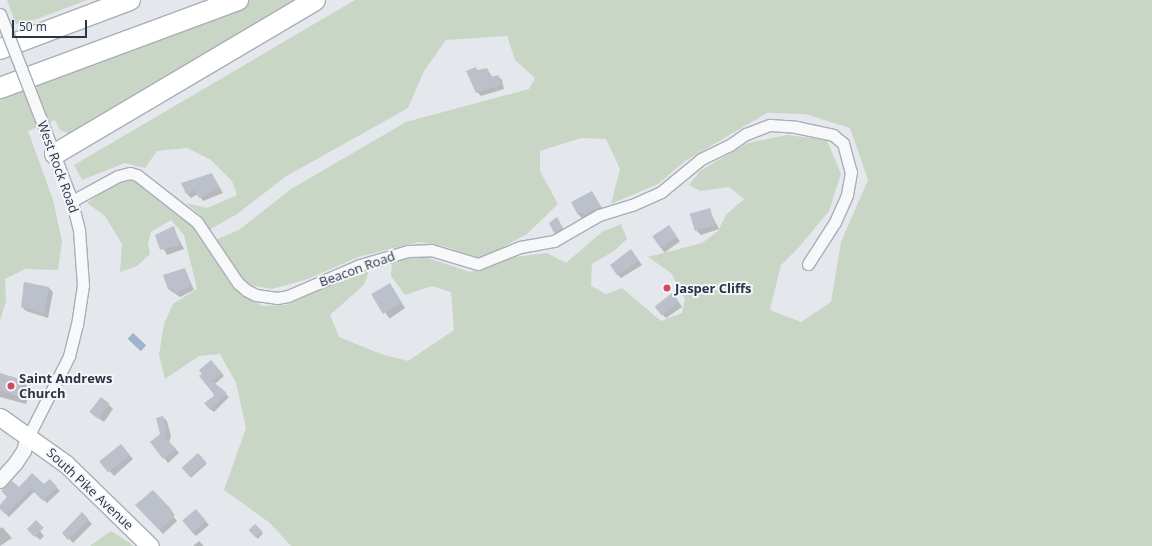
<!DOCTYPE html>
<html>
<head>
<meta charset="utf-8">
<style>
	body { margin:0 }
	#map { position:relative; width:1152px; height:546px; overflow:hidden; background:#e4e7ec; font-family:"Open Sans",sans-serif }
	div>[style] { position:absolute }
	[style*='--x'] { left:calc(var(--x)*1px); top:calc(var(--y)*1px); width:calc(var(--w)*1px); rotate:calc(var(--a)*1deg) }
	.green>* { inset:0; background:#c9d6c5 }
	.water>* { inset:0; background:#9fb4cc; transform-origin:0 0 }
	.shadow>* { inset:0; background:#0003; transform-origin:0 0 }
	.building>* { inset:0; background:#bbc0ca; transform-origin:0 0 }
	.roads { filter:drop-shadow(1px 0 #a9aeb7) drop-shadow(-1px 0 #a9aeb7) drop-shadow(0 1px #a9aeb7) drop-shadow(0 -1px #a9aeb7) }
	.minor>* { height:11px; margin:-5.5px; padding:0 5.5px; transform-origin:5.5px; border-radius:5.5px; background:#f7f8fa }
	.tertiary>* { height:14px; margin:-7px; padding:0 7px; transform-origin:7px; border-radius:7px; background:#f7f8fa }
	.primary>* { height:17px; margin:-8.5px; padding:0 8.5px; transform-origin:8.5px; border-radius:8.5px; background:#fff }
	.motorway>* { height:20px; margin:-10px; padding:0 10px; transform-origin:10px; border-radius:10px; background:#fff }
	.bridges { filter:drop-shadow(1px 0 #a9aeb7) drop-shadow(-1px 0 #a9aeb7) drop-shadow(0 1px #a9aeb7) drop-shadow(0 -1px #a9aeb7) }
	.minor-bridge>* { height:11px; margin:-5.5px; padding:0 5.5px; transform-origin:5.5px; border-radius:5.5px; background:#f7f8fa }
	.dots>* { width:11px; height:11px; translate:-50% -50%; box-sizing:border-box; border:2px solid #f4f6f9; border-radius:50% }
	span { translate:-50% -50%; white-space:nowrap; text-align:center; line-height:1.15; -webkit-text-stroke:4px #f4f6f9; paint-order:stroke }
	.street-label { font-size:13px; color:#2b3445 }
	.poi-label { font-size:13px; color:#2b3445; font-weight:700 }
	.left { translate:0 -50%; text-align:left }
	.scale { position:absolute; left:12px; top:20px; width:75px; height:18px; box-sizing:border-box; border:2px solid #2b3445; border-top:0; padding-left:5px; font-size:12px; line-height:14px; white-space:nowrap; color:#2b3445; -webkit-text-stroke:3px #f4f6f9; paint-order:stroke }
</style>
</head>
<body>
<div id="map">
	<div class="green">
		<i style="clip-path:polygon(7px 0,87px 0,37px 19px,16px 24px)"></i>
		<i style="clip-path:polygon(250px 0,301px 0,72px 135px,60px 130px,55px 120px,28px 131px,53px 200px,62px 241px,58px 270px,25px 269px,5px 279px,6px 301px,0 321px,0 99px)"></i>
		<i style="clip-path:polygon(355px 0,1152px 0,1152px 546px,291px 546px,270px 523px,224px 490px,246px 428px,236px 383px,220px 354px,199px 356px,165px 379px,159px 355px,164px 324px,173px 304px,197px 289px,184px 235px,171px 220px,151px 232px,148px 244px,150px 254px,137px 266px,120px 272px,122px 244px,105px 216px,87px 203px,115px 183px,135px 180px,194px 227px,232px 287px,262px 306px,286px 305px,370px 268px,364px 285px,330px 315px,339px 337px,381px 354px,408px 361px,454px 330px,451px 292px,432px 286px,405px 295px,391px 276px,392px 262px,419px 255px,470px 272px,515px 257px,547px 253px,566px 263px,602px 232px,621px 224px,627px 239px,614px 251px,592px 264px,591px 286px,606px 294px,622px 288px,661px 321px,682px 313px,685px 299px,671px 273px,648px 257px,702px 243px,718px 231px,726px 215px,744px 199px,729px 187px,700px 191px,689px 185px,700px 171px,748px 143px,787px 135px,827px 140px,841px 174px,829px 211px,800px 246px,781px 265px,770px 310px,801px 322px,831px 302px,841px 242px,868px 180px,850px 128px,805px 114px,767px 113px,685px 161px,658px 184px,611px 204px,620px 169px,606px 139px,581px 138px,540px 151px,540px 171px,558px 204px,527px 234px,481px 259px,443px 246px,419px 242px,358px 257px,308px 279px,272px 289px,249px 285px,235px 271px,215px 240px,239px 230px,291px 189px,406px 122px,529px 89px,535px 78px,515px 60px,507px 36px,446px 40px,424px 71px,408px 108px,285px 177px,237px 214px,209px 230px,200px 215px,186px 203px,207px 208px,237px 195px,232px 181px,211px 160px,187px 148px,157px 151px,145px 168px,125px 163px,82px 180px,74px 165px)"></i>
		<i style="clip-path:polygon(111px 531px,130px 543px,133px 546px,90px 546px)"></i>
	</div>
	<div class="water">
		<i style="left:133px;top:333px;width:18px;height:8px;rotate:43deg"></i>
	</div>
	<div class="shadow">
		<i style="clip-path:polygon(487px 69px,493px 78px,498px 76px,502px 80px,504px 89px,481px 96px,477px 92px)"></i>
		<i style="clip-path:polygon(212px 174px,223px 193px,203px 201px,198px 194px,191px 198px,187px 194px)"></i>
		<i style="clip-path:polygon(592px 192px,604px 211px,582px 218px,578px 214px)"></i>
		<i style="clip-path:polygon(709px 210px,719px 229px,701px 235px,697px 231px)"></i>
		<i style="clip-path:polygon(557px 219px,564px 230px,557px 234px,555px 232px)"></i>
		<i style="left:669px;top:226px;width:19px;height:19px;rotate:55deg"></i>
		<i style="clip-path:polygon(173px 228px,184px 249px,167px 255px,156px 236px)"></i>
		<i style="clip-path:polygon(631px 250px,642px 265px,621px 278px,617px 274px)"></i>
		<i style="clip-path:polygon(185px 269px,194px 290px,180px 297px,168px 289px)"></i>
		<i style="clip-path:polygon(24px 283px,49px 288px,53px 292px,48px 318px,26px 311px,22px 307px)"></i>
		<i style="left:389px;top:284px;width:29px;height:19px;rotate:56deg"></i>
		<i style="clip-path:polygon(676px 298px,682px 307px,666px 318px,662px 314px)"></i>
		<i style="clip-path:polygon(214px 364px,224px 376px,215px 384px,229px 397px,214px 412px,210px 409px,215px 396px,201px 376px)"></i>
		<i style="clip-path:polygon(0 374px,22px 381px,31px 389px,26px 404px,0 397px)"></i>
		<i style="clip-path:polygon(109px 405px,113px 409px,104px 422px,95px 416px)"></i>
		<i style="clip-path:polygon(163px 417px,167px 421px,171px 436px,169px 442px,179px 453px,168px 463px,152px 442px,161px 435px)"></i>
		<i style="clip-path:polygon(125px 450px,133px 459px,114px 476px,102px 462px)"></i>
		<i style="left:198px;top:454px;width:13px;height:21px;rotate:48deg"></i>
		<i style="clip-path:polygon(49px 480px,60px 491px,47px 503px,35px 491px,9px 517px,0 508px,19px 489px,44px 485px)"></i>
		<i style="clip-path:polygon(152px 491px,175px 515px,173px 516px,177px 521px,163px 534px,137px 505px)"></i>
		<i style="clip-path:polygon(82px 513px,92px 524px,73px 543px,64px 533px)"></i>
		<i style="clip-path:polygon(200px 515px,209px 525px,196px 536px,192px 532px)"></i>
		<i style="clip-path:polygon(255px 526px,263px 533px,258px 539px,250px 531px)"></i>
		<i style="clip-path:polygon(2px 527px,12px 538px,0 546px,0 529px)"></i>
		<i style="clip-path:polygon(37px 528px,44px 536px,40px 540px,28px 529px)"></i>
		<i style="clip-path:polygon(199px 541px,204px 546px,193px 546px)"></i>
	</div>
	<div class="building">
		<i style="clip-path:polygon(476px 67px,477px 70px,487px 68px,491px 77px,498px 75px,501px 85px,476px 93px,466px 71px)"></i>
		<i style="clip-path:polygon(212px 173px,219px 188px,199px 198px,195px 190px,186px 194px,181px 183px)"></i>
		<i style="clip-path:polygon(592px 191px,601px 207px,584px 215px,582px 212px,578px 215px,571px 202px)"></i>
		<i style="left:710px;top:208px;width:18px;height:21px;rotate:74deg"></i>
		<i style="clip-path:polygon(557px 217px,563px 228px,554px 233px,549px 223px)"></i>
		<i style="left:669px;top:225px;width:14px;height:20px;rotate:56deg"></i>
		<i style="clip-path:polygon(174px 226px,180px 245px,160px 250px,155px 235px)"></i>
		<i style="clip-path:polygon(631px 249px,639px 261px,617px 275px,610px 265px)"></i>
		<i style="clip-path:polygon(185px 268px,191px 286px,175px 293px,174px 289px,168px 289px,163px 275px)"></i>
		<i style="clip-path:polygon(24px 282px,49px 287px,44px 314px,21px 307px)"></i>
		<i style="left:390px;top:283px;width:23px;height:22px;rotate:59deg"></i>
		<i style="left:672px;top:293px;width:11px;height:22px;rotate:52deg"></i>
		<i style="clip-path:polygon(211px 360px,222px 373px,212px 381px,227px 393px,210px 410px,204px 403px,214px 396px,213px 393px,199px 376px,202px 374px,199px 370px)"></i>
		<i style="clip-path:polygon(0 373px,23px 380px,18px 396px,0 391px)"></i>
		<i style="left:101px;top:397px;width:11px;height:19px;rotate:38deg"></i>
		<i style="clip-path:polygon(163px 416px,167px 431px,165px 437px,176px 449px,163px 459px,150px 442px,160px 434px,156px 418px)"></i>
		<i style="left:121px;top:444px;width:14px;height:28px;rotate:51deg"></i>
		<i style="left:198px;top:453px;width:12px;height:22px;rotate:48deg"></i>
		<i style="clip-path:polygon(32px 473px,44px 484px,50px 479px,57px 487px,43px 501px,31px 489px,5px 514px,0 509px,0 505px,7px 497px,1px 491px,12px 481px,19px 487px)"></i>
		<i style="clip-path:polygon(153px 490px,172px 510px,170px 512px,174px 517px,159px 530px,135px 505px)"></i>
		<i style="left:196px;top:509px;width:16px;height:18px;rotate:50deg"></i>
		<i style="clip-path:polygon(82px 512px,89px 520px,68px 540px,62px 533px)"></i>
		<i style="left:36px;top:520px;width:11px;height:13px;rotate:45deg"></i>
		<i style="left:255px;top:524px;width:10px;height:9px;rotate:45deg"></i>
	</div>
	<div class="roads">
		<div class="minor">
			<i style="--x:72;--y:201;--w:52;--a:-28.5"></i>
			<i style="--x:118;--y:176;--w:12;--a:-14"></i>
			<i style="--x:130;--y:173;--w:7;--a:16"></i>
			<i style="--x:137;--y:175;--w:76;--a:38.1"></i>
			<i style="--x:197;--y:222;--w:73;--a:56.1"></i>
			<i style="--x:238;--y:283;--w:11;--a:41"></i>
			<i style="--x:246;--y:290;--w:11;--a:27"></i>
			<i style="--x:256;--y:295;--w:21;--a:8"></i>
			<i style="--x:277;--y:298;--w:11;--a:-10"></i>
			<i style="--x:288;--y:296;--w:78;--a:-23.3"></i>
			<i style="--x:360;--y:265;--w:50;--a:-16.3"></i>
			<i style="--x:408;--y:251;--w:23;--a:-2"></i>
			<i style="--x:431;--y:250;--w:49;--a:16.6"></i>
			<i style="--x:478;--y:264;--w:45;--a:-22"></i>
			<i style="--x:520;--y:247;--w:35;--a:-10"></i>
			<i style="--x:554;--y:241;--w:52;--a:-30"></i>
			<i style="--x:599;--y:215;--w:34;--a:-17"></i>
			<i style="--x:632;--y:205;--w:32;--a:-24"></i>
			<i style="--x:661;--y:192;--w:52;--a:-39.5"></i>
			<i style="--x:701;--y:159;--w:32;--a:-26"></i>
			<i style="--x:730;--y:145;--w:19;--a:-35"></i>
			<i style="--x:746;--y:134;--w:26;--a:-21"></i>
			<i style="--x:770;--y:125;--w:26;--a:4"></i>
			<i style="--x:796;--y:127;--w:38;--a:12"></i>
			<i style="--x:833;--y:135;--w:13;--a:39"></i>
			<i style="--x:843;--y:143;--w:30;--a:75"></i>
			<i style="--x:851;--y:172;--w:23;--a:100"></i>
			<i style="--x:847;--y:195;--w:30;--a:114"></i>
			<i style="--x:835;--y:222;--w:50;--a:122.7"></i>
			<i style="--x:29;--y:435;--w:89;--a:-63.1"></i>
			<i style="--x:69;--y:356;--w:32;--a:-76"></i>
			<i style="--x:77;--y:325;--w:40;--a:-81.5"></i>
			<i style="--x:83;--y:285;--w:55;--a:-94.2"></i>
			<i style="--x:79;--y:230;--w:30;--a:-104"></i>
			<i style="--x:72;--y:201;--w:81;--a:-110.9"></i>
		</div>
		<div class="tertiary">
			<i style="--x:0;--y:481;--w:24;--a:-48"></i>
			<i style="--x:16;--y:463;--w:14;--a:-56"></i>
			<i style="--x:24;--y:451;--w:17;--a:-73"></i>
		</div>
		<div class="primary">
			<i style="--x:0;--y:417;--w:81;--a:35.5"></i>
			<i style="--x:66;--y:464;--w:117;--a:44.3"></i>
		</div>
		<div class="motorway">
			<i style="--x:0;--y:49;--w:139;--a:-20.7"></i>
			<i style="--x:0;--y:88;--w:254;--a:-20.3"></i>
			<i style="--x:55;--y:154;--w:302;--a:-30.6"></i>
		</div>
	</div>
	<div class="bridges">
		<div class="minor-bridge">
			<i style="--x:0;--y:14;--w:119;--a:68.8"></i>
		</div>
	</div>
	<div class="dots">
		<i style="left:667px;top:288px;background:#d1495b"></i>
		<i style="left:11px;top:386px;background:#d1495b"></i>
	</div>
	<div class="street-label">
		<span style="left:58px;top:167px;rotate:70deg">West Rock Road</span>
		<span style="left:357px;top:269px;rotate:-20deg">Beacon Road</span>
		<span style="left:90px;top:489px;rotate:43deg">South Pike Avenue</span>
	</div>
	<div class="poi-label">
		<span class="left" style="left:675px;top:288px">Jasper Cliffs</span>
		<span class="left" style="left:19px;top:386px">Saint Andrews<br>Church</span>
	</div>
	<div class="scale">50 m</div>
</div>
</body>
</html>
